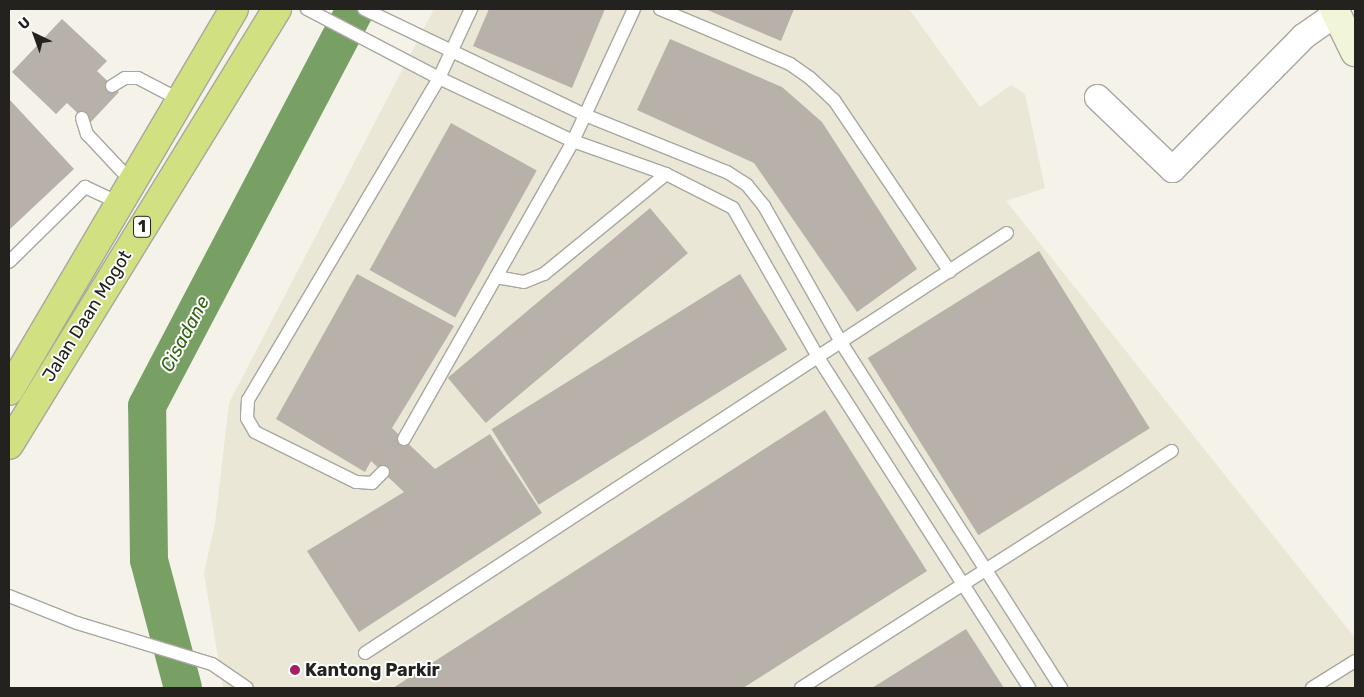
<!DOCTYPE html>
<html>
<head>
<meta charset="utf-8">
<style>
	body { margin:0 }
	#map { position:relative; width:1364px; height:697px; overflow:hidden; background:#f4f2e9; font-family:Rubik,sans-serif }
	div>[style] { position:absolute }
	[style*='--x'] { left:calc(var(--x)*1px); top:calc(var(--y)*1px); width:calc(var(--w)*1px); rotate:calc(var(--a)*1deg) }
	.built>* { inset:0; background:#eae7d6 }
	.river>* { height:38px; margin:-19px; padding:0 19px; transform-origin:19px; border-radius:19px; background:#78a065 }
	.building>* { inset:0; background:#b7b1aa; transform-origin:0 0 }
	.roads { filter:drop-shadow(1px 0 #a9a79f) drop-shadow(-1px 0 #a9a79f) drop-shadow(0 1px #a9a79f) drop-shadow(0 -1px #a9a79f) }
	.lane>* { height:12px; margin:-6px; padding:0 6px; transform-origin:6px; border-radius:6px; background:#fff }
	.street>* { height:25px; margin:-12.5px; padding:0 12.5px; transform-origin:12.5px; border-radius:12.5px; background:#fff }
	.secondary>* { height:28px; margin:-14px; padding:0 14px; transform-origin:14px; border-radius:14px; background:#f1f6d9 }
	.highway>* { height:28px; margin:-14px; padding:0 14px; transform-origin:14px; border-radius:14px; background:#d1e081 }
	.dots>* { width:14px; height:14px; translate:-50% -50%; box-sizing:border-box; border:2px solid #fff; border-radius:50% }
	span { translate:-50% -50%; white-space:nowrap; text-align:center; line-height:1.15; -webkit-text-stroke:4px #fff; paint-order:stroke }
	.shield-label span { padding:1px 4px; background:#fff; border:1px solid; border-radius:4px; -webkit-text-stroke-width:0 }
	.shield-label { font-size:16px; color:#23221f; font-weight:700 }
	.street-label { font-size:18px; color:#23221f }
	.poi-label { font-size:18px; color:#23221f; font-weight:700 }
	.left { translate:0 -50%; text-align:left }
	.water-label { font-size:19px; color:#326510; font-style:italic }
	.frame { position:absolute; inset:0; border:10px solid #23221f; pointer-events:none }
	.north { position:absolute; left:10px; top:10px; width:50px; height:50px; -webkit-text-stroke:4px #fff; paint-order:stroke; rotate:318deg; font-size:14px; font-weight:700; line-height:20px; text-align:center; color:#23221f }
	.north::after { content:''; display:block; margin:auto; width:18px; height:22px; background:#23221f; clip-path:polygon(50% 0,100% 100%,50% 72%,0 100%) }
</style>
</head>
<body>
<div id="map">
	<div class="built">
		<i style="clip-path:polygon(434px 9px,909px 9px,980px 107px,1011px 85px,1025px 94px,1045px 188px,1006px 201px,1355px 638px,1355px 688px,223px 688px,204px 573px,215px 524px,229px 403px)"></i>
	</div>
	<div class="river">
		<i style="--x:183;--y:688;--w:132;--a:-104.9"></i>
		<i style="--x:149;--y:560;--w:154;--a:-90.7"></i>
		<i style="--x:147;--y:406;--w:448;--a:-62.3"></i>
	</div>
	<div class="building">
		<i style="clip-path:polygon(489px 9px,605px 9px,572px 88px,473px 46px)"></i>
		<i style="clip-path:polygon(705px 9px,794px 9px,781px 41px)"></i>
		<i style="clip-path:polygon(62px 19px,107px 61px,97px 71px,119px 92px,89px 124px,67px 103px,56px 114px,12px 72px)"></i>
		<i style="clip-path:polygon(670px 39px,782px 87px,822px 122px,917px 269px,857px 312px,754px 163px,637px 110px)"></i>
		<i style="clip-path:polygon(9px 99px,74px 169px,9px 230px)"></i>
		<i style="left:451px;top:123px;width:98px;height:168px;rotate:29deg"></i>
		<i style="left:650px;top:208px;width:59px;height:264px;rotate:50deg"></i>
		<i style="left:1039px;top:251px;width:209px;height:202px;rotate:58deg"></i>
		<i style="clip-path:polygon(357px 274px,454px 326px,392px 428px,435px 469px,490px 434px,542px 513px,359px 632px,307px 551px,404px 492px,371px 461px,365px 472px,276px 419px)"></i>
		<i style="left:740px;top:274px;width:89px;height:293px;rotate:58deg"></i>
		<i style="clip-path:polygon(825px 410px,927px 571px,743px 688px,393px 688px)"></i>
		<i style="clip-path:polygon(966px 629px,1004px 688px,872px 688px)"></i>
	</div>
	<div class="roads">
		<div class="lane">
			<i style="--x:307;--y:9;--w:149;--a:27.6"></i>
			<i style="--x:439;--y:78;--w:148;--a:25.2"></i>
			<i style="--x:573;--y:141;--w:99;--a:19.5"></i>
			<i style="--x:666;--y:174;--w:75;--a:26.9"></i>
			<i style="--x:733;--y:208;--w:174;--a:60.3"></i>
			<i style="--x:819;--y:359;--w:390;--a:57.4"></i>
			<i style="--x:364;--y:9;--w:245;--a:25.6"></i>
			<i style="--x:585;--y:115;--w:153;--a:21.9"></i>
			<i style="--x:727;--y:172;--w:24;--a:33"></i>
			<i style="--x:747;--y:185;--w:27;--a:51"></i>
			<i style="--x:764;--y:206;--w:159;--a:60.5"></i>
			<i style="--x:842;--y:344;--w:408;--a:57.5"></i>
			<i style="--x:660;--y:9;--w:141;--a:22.9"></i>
			<i style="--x:790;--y:64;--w:24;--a:35"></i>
			<i style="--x:810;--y:78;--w:33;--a:43"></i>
			<i style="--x:834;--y:100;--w:207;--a:56"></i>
			<i style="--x:112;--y:86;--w:15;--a:-32"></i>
			<i style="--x:125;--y:78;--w:13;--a:0"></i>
			<i style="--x:138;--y:78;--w:50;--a:27.6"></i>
			<i style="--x:82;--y:118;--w:17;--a:73"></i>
			<i style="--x:87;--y:134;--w:67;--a:46.8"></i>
			<i style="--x:9;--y:262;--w:107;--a:-44.6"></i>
			<i style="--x:85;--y:187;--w:40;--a:25"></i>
			<i style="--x:496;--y:277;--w:28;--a:10"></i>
			<i style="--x:524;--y:282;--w:22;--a:-22"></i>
			<i style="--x:544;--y:274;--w:158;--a:-39.3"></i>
			<i style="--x:404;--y:439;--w:343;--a:-60.4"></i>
			<i style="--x:573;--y:141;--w:145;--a:-65.2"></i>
			<i style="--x:383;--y:472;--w:16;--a:135"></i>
			<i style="--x:372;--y:483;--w:16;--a:-176"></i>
			<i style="--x:356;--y:482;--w:113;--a:-153.7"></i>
			<i style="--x:255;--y:432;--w:16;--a:-120"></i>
			<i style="--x:247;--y:418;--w:18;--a:-87"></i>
			<i style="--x:248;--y:400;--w:374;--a:-59.3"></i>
			<i style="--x:439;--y:78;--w:76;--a:-65.1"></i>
			<i style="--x:9;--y:596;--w:73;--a:21.7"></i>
			<i style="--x:77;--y:623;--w:141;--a:16.9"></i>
			<i style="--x:212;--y:664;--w:42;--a:34.4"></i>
			<i style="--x:365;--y:653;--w:767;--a:-33.19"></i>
			<i style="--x:801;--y:688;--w:440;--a:-32.6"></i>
			<i style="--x:1312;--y:688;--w:51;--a:-32.1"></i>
		</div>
		<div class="street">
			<i style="--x:1097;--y:97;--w:104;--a:43.8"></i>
			<i style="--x:1172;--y:169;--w:187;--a:-45.4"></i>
			<i style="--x:1303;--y:36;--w:40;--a:-34.9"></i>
		</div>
		<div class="secondary">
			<i style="--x:1334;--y:9;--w:48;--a:64"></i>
		</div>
		<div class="highway">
			<i style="--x:9;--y:391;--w:443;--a:-59.5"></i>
			<i style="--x:9;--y:445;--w:512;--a:-58.42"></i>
		</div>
	</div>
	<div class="dots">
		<i style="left:295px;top:670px;background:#a91e62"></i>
	</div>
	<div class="shield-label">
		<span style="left:142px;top:227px">1</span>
	</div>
	<div class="street-label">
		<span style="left:87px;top:316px;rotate:-58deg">Jalan Daan Mogot</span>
	</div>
	<div class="poi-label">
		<span class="left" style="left:305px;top:670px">Kantong Parkir</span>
	</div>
	<div class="water-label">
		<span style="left:185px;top:334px;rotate:-62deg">Cisadane</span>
	</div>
	<div class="frame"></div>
	<div class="north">U</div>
</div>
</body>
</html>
